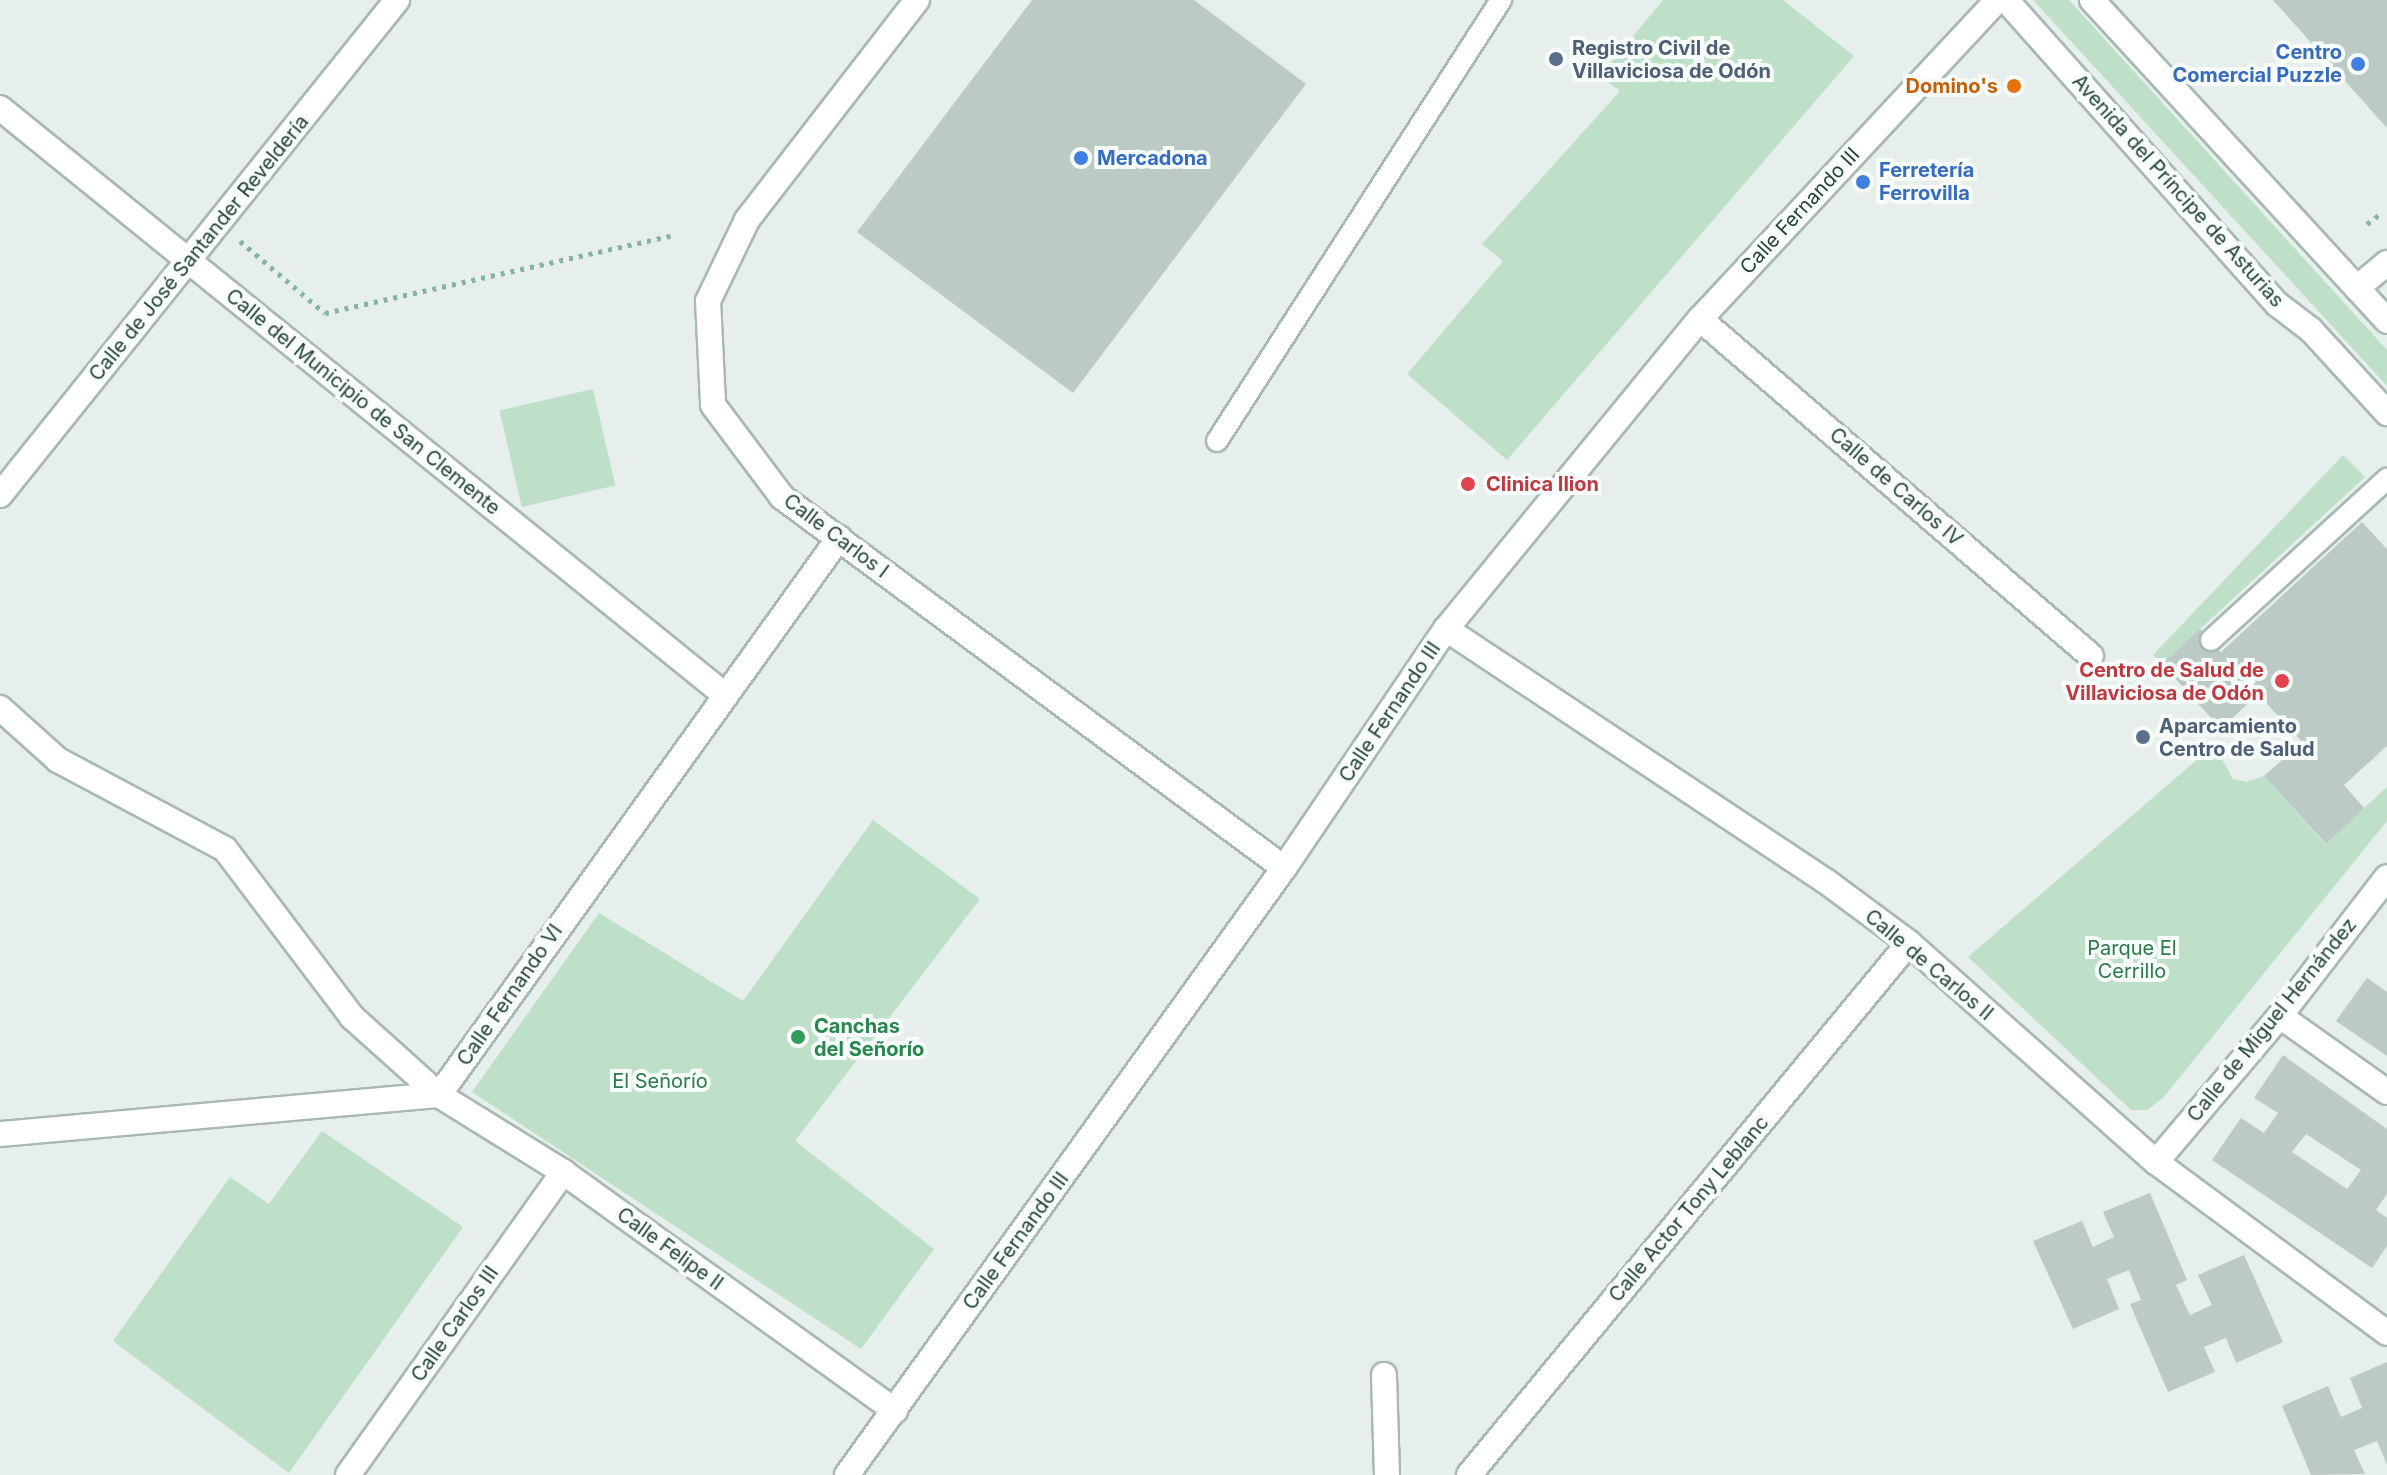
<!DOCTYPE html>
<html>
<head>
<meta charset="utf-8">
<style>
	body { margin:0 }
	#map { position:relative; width:2387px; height:1475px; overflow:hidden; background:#e6efeb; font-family:Inter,sans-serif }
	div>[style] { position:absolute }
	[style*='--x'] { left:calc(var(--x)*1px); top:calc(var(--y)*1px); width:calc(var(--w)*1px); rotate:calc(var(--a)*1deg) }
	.green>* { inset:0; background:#bfe0c8; transform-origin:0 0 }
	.building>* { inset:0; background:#bbcac4 }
	.path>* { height:5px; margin-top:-2.5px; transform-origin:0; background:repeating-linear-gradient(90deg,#86b3a5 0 4px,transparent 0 10px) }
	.roads { filter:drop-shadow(2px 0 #a8b8b2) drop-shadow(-2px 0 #a8b8b2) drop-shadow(0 2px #a8b8b2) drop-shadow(0 -2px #a8b8b2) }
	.service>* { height:20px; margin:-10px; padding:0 10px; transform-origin:10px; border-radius:10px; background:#fff }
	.pedestrian>* { height:24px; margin:-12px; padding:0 12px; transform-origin:12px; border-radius:12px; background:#fff }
	.minor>* { height:24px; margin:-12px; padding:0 12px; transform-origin:12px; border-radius:12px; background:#fff }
	.tertiary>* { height:24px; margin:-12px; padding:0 12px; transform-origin:12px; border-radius:12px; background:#fff }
	.dots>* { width:22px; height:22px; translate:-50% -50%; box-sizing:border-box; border:4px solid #f7fbf9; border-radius:50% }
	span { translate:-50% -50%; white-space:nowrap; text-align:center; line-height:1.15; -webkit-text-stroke:8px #f7fbf9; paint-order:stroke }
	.service-label { font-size:20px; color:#4e5e75; font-weight:700 }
	.left { translate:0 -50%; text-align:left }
	.shop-label { font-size:20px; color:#366cbe; font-weight:700 }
	.right { translate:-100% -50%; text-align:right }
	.food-label { font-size:20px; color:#c56008; font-weight:700 }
	.street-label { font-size:20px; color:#24423a }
	.health-label { font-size:20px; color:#be3a42; font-weight:700 }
	.park-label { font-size:20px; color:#2d7a4b }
	.leisure-label { font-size:20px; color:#27864d; font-weight:700 }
</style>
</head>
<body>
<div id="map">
	<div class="green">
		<i style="clip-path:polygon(1663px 0,1783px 0,1854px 56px,1507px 460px,1407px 374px,1503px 261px,1482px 244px,1620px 91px,1600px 76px)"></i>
		<i style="clip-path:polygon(2033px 0,2069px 0,2387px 350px,2387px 386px)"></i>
		<i style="left:593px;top:389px;width:99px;height:96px;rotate:77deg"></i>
		<i style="clip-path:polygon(2343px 455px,2365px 477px,2162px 664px,2153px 655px)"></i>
		<i style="clip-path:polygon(2214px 745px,2233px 779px,2247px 782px,2264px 776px,2325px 844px,2387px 787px,2387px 821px,2163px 1098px,2147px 1110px,2131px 1110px,1968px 957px)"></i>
		<i style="clip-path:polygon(873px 820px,980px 899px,795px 1141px,934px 1249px,861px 1349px,472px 1092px,599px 913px,743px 1001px)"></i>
		<i style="clip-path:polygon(322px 1131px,463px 1227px,289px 1473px,113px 1341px,230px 1177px,269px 1204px)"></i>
	</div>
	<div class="building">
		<i style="clip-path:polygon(1032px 0,1194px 0,1306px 84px,1073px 393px,857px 232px)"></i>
		<i style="clip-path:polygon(2273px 0,2387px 0,2387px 128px)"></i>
		<i style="clip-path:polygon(2362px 522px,2387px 549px,2387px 746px,2344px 785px,2364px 808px,2326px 844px,2264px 776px,2302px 742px,2258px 694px,2221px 729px,2162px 664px,2200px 629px,2221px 652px)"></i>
		<i style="clip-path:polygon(2367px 978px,2387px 992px,2387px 1056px,2336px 1021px)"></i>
		<i style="clip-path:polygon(evenodd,2283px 1055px,2387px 1129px,2387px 1194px,2376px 1210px,2387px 1218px,2387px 1246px,2372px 1268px,2212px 1160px,2241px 1118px,2264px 1133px,2278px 1113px,2254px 1098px,2283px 1055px,2306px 1134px,2361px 1170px,2347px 1189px,2292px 1152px,2306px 1134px)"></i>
		<i style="clip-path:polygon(2150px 1193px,2187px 1280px,2176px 1285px,2190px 1315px,2212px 1305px,2198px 1275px,2244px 1255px,2283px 1342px,2236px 1363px,2226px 1338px,2204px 1347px,2215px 1372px,2168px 1392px,2130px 1304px,2141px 1300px,2129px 1270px,2107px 1279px,2119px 1309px,2073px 1329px,2033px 1241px,2082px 1221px,2093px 1247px,2114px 1237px,2103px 1212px)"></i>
		<i style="clip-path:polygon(2387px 1362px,2387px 1465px,2377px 1441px,2354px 1450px,2365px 1474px,2311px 1475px,2282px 1406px,2328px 1386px,2341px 1417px,2362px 1408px,2350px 1378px)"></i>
	</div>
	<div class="path">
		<i style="--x:2367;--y:224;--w:18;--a:-38"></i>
		<i style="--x:240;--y:241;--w:111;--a:40.3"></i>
		<i style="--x:325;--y:313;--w:357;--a:-12.6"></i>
	</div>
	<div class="roads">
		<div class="service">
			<i style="--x:1217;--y:441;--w:525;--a:-57.22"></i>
			<i style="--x:2211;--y:640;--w:239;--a:-42.5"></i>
		</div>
		<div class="pedestrian">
			<i style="--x:0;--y:108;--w:934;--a:39"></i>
		</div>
		<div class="minor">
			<i style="--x:917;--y:0;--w:278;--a:127.7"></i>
			<i style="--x:747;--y:220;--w:90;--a:115.7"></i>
			<i style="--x:708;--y:301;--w:104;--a:87.2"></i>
			<i style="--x:713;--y:405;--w:115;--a:53.1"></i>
			<i style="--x:782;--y:497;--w:624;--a:36.47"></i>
			<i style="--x:2357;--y:288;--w:39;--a:-40"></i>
			<i style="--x:1700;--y:319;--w:516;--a:40.76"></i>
			<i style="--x:0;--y:495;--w:635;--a:-51.27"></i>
			<i style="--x:1446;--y:629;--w:457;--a:33.6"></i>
			<i style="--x:1827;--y:882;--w:102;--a:36.6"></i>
			<i style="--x:1909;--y:943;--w:330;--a:41.6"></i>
			<i style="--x:2156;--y:1162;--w:287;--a:36.5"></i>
			<i style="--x:0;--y:708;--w:78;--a:41.9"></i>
			<i style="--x:58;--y:760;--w:189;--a:28.1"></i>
			<i style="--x:225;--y:849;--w:211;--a:52.9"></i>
			<i style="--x:352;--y:1017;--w:117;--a:41.9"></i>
			<i style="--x:439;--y:1095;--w:146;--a:31.8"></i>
			<i style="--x:563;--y:1172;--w:409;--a:35.7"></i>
			<i style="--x:2280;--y:1016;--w:131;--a:35.4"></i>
			<i style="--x:0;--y:1134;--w:441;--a:-5.1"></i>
			<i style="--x:439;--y:1095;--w:686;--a:-54.32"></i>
			<i style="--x:2156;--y:1162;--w:192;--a:-49.7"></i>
			<i style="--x:2280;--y:1016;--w:175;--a:-52.4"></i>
			<i style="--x:1384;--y:1375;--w:100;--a:88.3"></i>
			<i style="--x:348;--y:1475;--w:372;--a:-54.6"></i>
			<i style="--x:847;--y:1475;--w:748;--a:-54.25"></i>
			<i style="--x:1284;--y:868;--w:289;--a:-55.9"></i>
			<i style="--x:1446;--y:629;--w:401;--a:-50.7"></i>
			<i style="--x:1700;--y:319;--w:436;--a:-47"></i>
			<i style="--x:1469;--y:1475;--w:690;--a:-50.41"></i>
		</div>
		<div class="tertiary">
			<i style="--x:2006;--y:0;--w:407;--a:48.3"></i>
			<i style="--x:2277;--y:304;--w:43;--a:37.4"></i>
			<i style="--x:2311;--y:330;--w:113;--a:47.5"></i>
			<i style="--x:2092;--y:0;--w:436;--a:47.4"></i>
		</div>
	</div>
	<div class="dots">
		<i style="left:1556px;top:59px;background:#5c6f8a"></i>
		<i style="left:2358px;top:64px;background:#3f7fe0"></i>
		<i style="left:2014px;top:86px;background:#e8710a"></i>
		<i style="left:1081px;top:158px;background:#3f7fe0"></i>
		<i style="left:1863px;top:182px;background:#3f7fe0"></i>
		<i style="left:1468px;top:484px;background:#e0444e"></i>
		<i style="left:2282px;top:681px;background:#e0444e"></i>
		<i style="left:2143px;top:737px;background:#5c6f8a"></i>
		<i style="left:798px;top:1037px;background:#2e9e5b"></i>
	</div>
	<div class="service-label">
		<span class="left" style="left:1572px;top:60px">Registro Civil de<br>Villaviciosa de Odón</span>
		<span class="left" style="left:2159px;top:738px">Aparcamiento<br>Centro de Salud</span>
	</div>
	<div class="shop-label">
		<span class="right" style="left:2342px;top:64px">Centro<br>Comercial Puzzle</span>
		<span class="left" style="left:1097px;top:158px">Mercadona</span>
		<span class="left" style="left:1879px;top:182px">Ferretería<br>Ferrovilla</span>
	</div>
	<div class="food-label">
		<span class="right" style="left:1998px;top:86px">Domino's</span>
	</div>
	<div class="street-label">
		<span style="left:2178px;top:191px;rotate:48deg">Avenida del Príncipe de Asturias</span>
		<span style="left:1800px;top:211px;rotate:-47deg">Calle Fernando III</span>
		<span style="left:199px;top:248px;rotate:-51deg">Calle de José Santander Reveldería</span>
		<span style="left:363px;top:402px;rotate:39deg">Calle del Municipio de San Clemente</span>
		<span style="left:1896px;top:487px;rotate:41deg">Calle de Carlos IV</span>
		<span style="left:836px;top:536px;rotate:37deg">Calle Carlos I</span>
		<span style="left:1390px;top:712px;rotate:-56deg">Calle Fernando III</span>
		<span style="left:1929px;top:965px;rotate:40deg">Calle de Carlos II</span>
		<span style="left:510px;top:995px;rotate:-55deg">Calle Fernando VI</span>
		<span style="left:2272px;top:1020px;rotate:-51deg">Calle de Miguel Hernández</span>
		<span style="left:1689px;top:1209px;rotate:-50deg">Calle Actor Tony Leblanc</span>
		<span style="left:1016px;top:1241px;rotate:-54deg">Calle Fernando III</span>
		<span style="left:670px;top:1249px;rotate:36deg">Calle Felipe II</span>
		<span style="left:455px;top:1324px;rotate:-55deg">Calle Carlos III</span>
	</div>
	<div class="health-label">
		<span class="left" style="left:1486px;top:484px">Clinica Ilion</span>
		<span class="right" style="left:2264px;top:682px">Centro de Salud de<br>Villaviciosa de Odón</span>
	</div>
	<div class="park-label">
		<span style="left:2132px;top:960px">Parque El<br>Cerrillo</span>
		<span style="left:660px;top:1081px">El Señorío</span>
	</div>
	<div class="leisure-label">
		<span class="left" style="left:814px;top:1038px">Canchas<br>del Señorío</span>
	</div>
</div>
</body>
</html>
